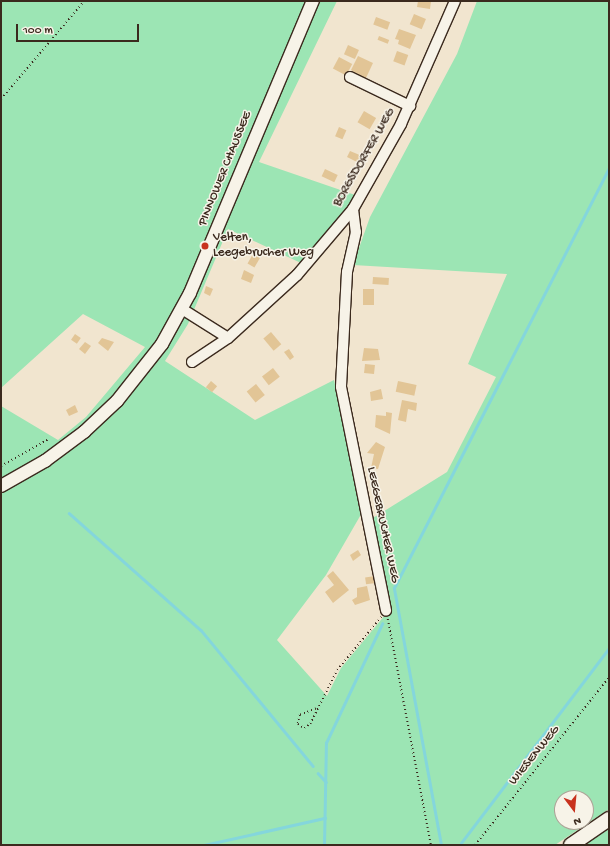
<!DOCTYPE html>
<html>
<head>
<meta charset="utf-8">
<style>
	body { margin:0 }
	#map { position:relative; width:610px; height:846px; overflow:hidden; background:#f1e5cf; font-family:"Gochi Hand",sans-serif }
	div>[style] { position:absolute }
	[style*='--x'] { left:calc(var(--x)*1px); top:calc(var(--y)*1px); width:calc(var(--w)*1px); rotate:calc(var(--a)*1deg) }
	.green>* { inset:0; background:#9ce5b4 }
	.stream>* { height:2.5px; margin:-1.25px; padding:0 1.25px; transform-origin:1.25px; border-radius:1.25px; background:#84d6dc }
	.building>* { inset:0; background:#e2c596; transform-origin:0 0 }
	.path>* { height:1.5px; margin-top:-0.75px; transform-origin:0; background:repeating-linear-gradient(90deg,#3b2a1e 0 1px,transparent 0 4px) }
	.roads { filter:drop-shadow(1px 0 #3b2a1e) drop-shadow(-1px 0 #3b2a1e) drop-shadow(0 1px #3b2a1e) drop-shadow(0 -1px #3b2a1e) }
	.minor>* { height:10px; margin:-5px; padding:0 5px; transform-origin:5px; border-radius:5px; background:#f7f3e8 }
	.major>* { height:12px; margin:-6px; padding:0 6px; transform-origin:6px; border-radius:6px; background:#f7f3e8 }
	.highway>* { height:14px; margin:-7px; padding:0 7px; transform-origin:7px; border-radius:7px; background:#f7f3e8 }
	.dots>* { width:11px; height:11px; translate:-50% -50%; box-sizing:border-box; border:2px solid #f7f3e8; border-radius:50% }
	span { translate:-50% -50%; white-space:nowrap; text-align:center; line-height:1.15; -webkit-text-stroke:3px #f7f3e8; paint-order:stroke }
	.street-label { font-size:13px; color:#3b2a1e }
	.poi-label { font-size:13px; color:#3b2a1e }
	.left { translate:0 -50%; text-align:left }
	.frame { position:absolute; inset:0; border:2px solid #3b2a1e; pointer-events:none }
	.north { position:absolute; left:554px; top:790px; width:40px; height:40px; box-sizing:border-box; background:#f7f3e8; border:1px solid #aca397; border-radius:50%; rotate:164deg; font-size:11px; font-weight:700; line-height:16px; text-align:center; color:#3b2a1e }
	.north::after { content:''; display:block; margin:auto; width:14px; height:18px; background:#c8321e; clip-path:polygon(50% 0,100% 100%,50% 72%,0 100%) }
	.scale { position:absolute; left:16px; top:24px; width:123px; height:18px; box-sizing:border-box; border:2px solid #3b2a1e; border-top:0; padding-left:5px; font-size:12px; line-height:14px; white-space:nowrap; color:#3b2a1e; -webkit-text-stroke:3px #f7f3e8; paint-order:stroke }
</style>
</head>
<body>
<div id="map">
	<div class="green">
		<i style="clip-path:polygon(evenodd,1px 1px,337px 1px,259px 162px,358px 196px,301px 263px,228px 229px,188px 324px,165px 361px,255px 420px,334px 380px,363px 511px,326px 575px,277px 640px,327px 696px,341px 668px,385px 615px,387px 591px,373px 518px,447px 472px,496px 377px,468px 364px,507px 274px,353px 265px,370px 217px,457px 54px,477px 1px,609px 1px,609px 809px,555px 845px,1px 845px,1px 406px,58px 440px,86px 417px,145px 347px,83px 314px,1px 388px,1px 1px,562px 798px,586px 798px,586px 822px,562px 822px,562px 798px)"></i>
		<i style="clip-path:polygon(609px 829px,609px 845px,584px 845px)"></i>
	</div>
	<div class="stream">
		<i style="--x:69;--y:513;--w:176;--a:41.6"></i>
		<i style="--x:201;--y:630;--w:176;--a:50.5"></i>
		<i style="--x:318;--y:773;--w:12;--a:48"></i>
		<i style="--x:461;--y:843;--w:245;--a:-52.8"></i>
		<i style="--x:204;--y:845;--w:124;--a:-12.6"></i>
		<i style="--x:324;--y:845;--w:102;--a:-88.9"></i>
		<i style="--x:326;--y:743;--w:132;--a:-64.8"></i>
		<i style="--x:441;--y:845;--w:261;--a:-100.4"></i>
		<i style="--x:394;--y:588;--w:473;--a:-62.9"></i>
	</div>
	<div class="building">
		<i style="clip-path:polygon(418px 1px,431px 1px,430px 9px,417px 7px)"></i>
		<i style="left:414px;top:14px;width:13px;height:11px;rotate:23deg"></i>
		<i style="left:376px;top:17px;width:15px;height:8px;rotate:20deg"></i>
		<i style="clip-path:polygon(399px 29px,416px 35px,410px 49px,398px 44px,399px 40px,395px 39px)"></i>
		<i style="left:379px;top:36px;width:11px;height:4px;rotate:22deg"></i>
		<i style="left:348px;top:45px;width:12px;height:10px;rotate:24deg"></i>
		<i style="left:397px;top:51px;width:12px;height:11px;rotate:20deg"></i>
		<i style="clip-path:polygon(358px 56px,373px 63px,365px 80px,351px 70px)"></i>
		<i style="left:339px;top:57px;width:15px;height:13px;rotate:28deg"></i>
		<i style="left:364px;top:111px;width:14px;height:13px;rotate:30deg"></i>
		<i style="left:339px;top:127px;width:8px;height:10px;rotate:23deg"></i>
		<i style="clip-path:polygon(350px 151px,362px 156px,359px 163px,347px 157px)"></i>
		<i style="left:325px;top:169px;width:14px;height:8px;rotate:25deg"></i>
		<i style="left:253px;top:254px;width:8px;height:11px;rotate:30deg"></i>
		<i style="clip-path:polygon(244px 270px,254px 275px,251px 283px,241px 279px)"></i>
		<i style="left:373px;top:277px;width:16px;height:7px;rotate:4deg"></i>
		<i style="clip-path:polygon(206px 286px,213px 289px,210px 296px,204px 293px)"></i>
		<i style="left:363px;top:289px;width:11px;height:16px"></i>
		<i style="left:271px;top:332px;width:16px;height:10px;rotate:50deg"></i>
		<i style="left:75px;top:334px;width:7px;height:7px;rotate:34deg"></i>
		<i style="clip-path:polygon(102px 338px,114px 342px,108px 351px,98px 343px)"></i>
		<i style="clip-path:polygon(85px 342px,91px 346px,85px 354px,79px 349px)"></i>
		<i style="clip-path:polygon(364px 348px,378px 349px,380px 360px,362px 361px)"></i>
		<i style="clip-path:polygon(289px 349px,294px 357px,290px 360px,284px 352px)"></i>
		<i style="left:365px;top:364px;width:10px;height:9px;rotate:6deg"></i>
		<i style="left:273px;top:368px;width:11px;height:14px;rotate:52deg"></i>
		<i style="left:211px;top:381px;width:8px;height:8px;rotate:40deg"></i>
		<i style="left:398px;top:381px;width:19px;height:11px;rotate:12deg"></i>
		<i style="left:256px;top:384px;width:14px;height:12px;rotate:51deg"></i>
		<i style="clip-path:polygon(381px 389px,383px 399px,371px 401px,370px 392px)"></i>
		<i style="clip-path:polygon(402px 400px,417px 403px,416px 411px,408px 409px,406px 422px,398px 420px)"></i>
		<i style="clip-path:polygon(75px 405px,78px 412px,69px 416px,66px 410px)"></i>
		<i style="clip-path:polygon(386px 412px,392px 413px,390px 434px,375px 427px,376px 415px,386px 416px)"></i>
		<i style="clip-path:polygon(376px 442px,385px 447px,378px 469px,371px 468px,374px 454px,367px 453px)"></i>
		<i style="clip-path:polygon(358px 550px,361px 555px,353px 561px,350px 555px)"></i>
		<i style="clip-path:polygon(333px 571px,349px 590px,333px 603px,325px 592px,334px 585px,327px 576px)"></i>
		<i style="left:375px;top:576px;width:7px;height:10px;rotate:82deg"></i>
		<i style="clip-path:polygon(367px 586px,370px 600px,355px 605px,352px 600px,357px 597px,357px 588px)"></i>
	</div>
	<div class="path">
		<i style="--x:1;--y:99;--w:128;--a:-49.7"></i>
		<i style="--x:1;--y:466;--w:55;--a:-29.4"></i>
		<i style="--x:388;--y:619;--w:230;--a:79.2"></i>
		<i style="--x:316;--y:709;--w:17;--a:159"></i>
		<i style="--x:300;--y:715;--w:9;--a:103"></i>
		<i style="--x:298;--y:724;--w:7;--a:34"></i>
		<i style="--x:304;--y:728;--w:7;--a:-34"></i>
		<i style="--x:310;--y:724;--w:60;--a:-63.4"></i>
		<i style="--x:337;--y:670;--w:69;--a:-50.3"></i>
		<i style="--x:475;--y:845;--w:215;--a:-51.4"></i>
	</div>
	<div class="roads">
		<div class="minor">
			<i style="--x:350;--y:77;--w:67;--a:25.8"></i>
			<i style="--x:353;--y:209;--w:23;--a:83"></i>
			<i style="--x:356;--y:232;--w:41;--a:102.7"></i>
			<i style="--x:347;--y:272;--w:115;--a:93"></i>
			<i style="--x:341;--y:387;--w:228;--a:78.6"></i>
			<i style="--x:182;--y:309;--w:54;--a:32.2"></i>
			<i style="--x:192;--y:362;--w:43;--a:-33.7"></i>
			<i style="--x:228;--y:338;--w:93;--a:-42.4"></i>
			<i style="--x:297;--y:275;--w:87;--a:-49.7"></i>
			<i style="--x:353;--y:209;--w:98;--a:-60.5"></i>
			<i style="--x:401;--y:124;--w:134;--a:-66.3"></i>
		</div>
		<div class="major">
			<i style="--x:1;--y:486;--w:51;--a:-29.6"></i>
			<i style="--x:45;--y:461;--w:49;--a:-36.6"></i>
			<i style="--x:84;--y:432;--w:45;--a:-43.2"></i>
			<i style="--x:117;--y:401;--w:73;--a:-51.7"></i>
			<i style="--x:162;--y:344;--w:58;--a:-61.2"></i>
			<i style="--x:190;--y:293;--w:317;--a:-67.2"></i>
		</div>
		<div class="highway">
			<i style="--x:571;--y:845;--w:46;--a:-34.4"></i>
		</div>
	</div>
	<div class="dots">
		<i style="left:205px;top:246px;background:#c8321e"></i>
	</div>
	<div class="street-label">
		<span style="left:365px;top:158px;rotate:-60deg">BORGSDORFER WEG</span>
		<span style="left:226px;top:169px;rotate:-68deg">PINNOWER CHAUSSEE</span>
		<span style="left:382px;top:525px;rotate:78deg">LEEGEBRUCHER WEG</span>
		<span style="left:535px;top:756px;rotate:-51deg">WIESENWEG</span>
	</div>
	<div class="poi-label">
		<span class="left" style="left:213px;top:246px">Velten,<br>Leegebrucher Weg</span>
	</div>
	<div class="frame"></div>
	<div class="north">N</div>
	<div class="scale">100 m</div>
</div>
</body>
</html>
